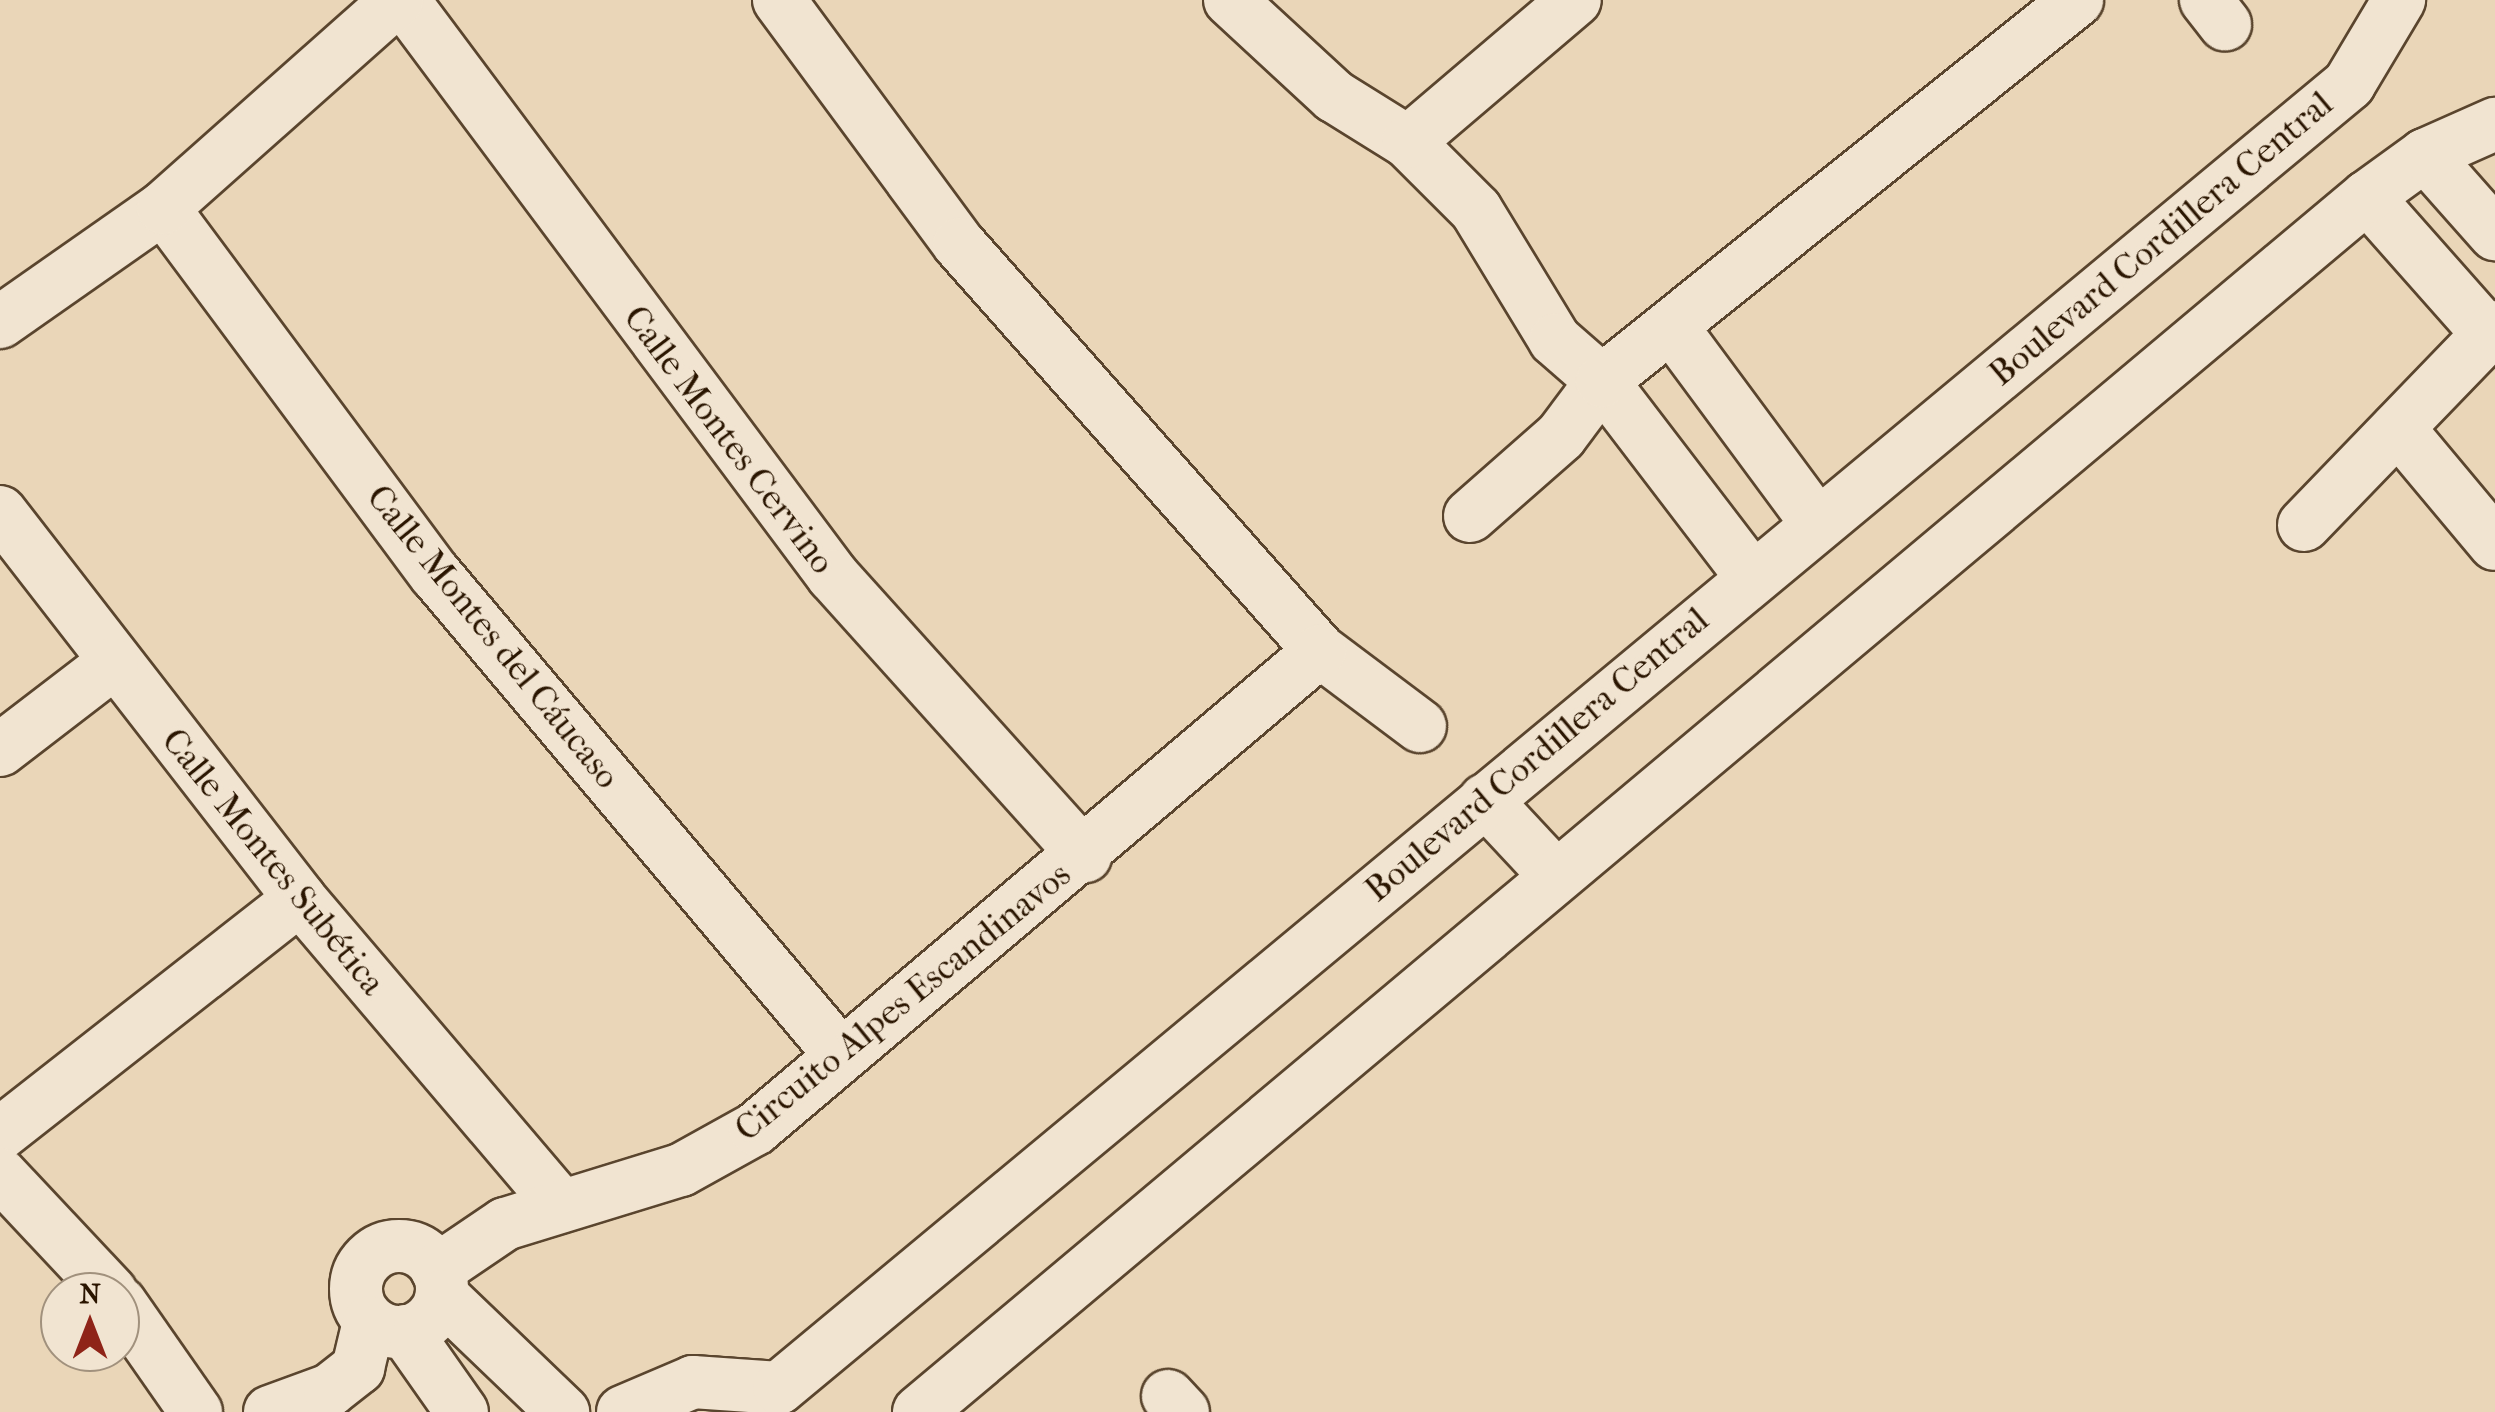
<!DOCTYPE html>
<html>
<head>
<meta charset="utf-8">
<style>
	body { margin:0 }
	#map { position:relative; width:2495px; height:1412px; overflow:hidden; background:#ead6b8; font-family:"IM FELL French Canon",serif }
	div>[style] { position:absolute }
	[style*='--x'] { left:calc(var(--x)*1px); top:calc(var(--y)*1px); width:calc(var(--w)*1px); rotate:calc(var(--a)*1deg) }
	.roads { filter:drop-shadow(2px 0 #5a452e) drop-shadow(-2px 0 #5a452e) drop-shadow(0 2px #5a452e) drop-shadow(0 -2px #5a452e) }
	.minor>* { height:52px; margin:-26px; padding:0 26px; transform-origin:26px; border-radius:26px; background:#f1e4d1 }
	.minor>.ring { margin:-26px; padding:0; box-sizing:content-box; background:none; border:52px solid #f1e4d1; border-radius:50% }
	span { translate:-50% -50%; white-space:nowrap; text-align:center; line-height:1.15; -webkit-text-stroke:9px #f1e4d1; paint-order:stroke }
	.street-label { font-size:35px; color:#2a1500 }
	.north { position:absolute; left:40px; top:1272px; width:100px; height:100px; box-sizing:border-box; background:#f1e4d1; border:2px solid #a1917d; border-radius:50%; rotate:0deg; font-size:28px; font-weight:700; line-height:40px; text-align:center; color:#2a1500 }
	.north::after { content:''; display:block; margin:auto; width:35px; height:45px; background:#8f2418; clip-path:polygon(50% 0,100% 100%,50% 72%,0 100%) }
</style>
</head>
<body>
<div id="map">
	<div class="roads">
		<div class="minor">
			<i style="--x:403;--y:0;--w:719;--a:53.26"></i>
			<i style="--x:833;--y:576;--w:377;--a:48"></i>
			<i style="--x:779;--y:0;--w:303;--a:53.6"></i>
			<i style="--x:959;--y:244;--w:544;--a:48.43"></i>
			<i style="--x:1320;--y:651;--w:125;--a:36.9"></i>
			<i style="--x:1230;--y:0;--w:142;--a:42.7"></i>
			<i style="--x:1334;--y:96;--w:87;--a:31.9"></i>
			<i style="--x:1408;--y:142;--w:96;--a:45"></i>
			<i style="--x:1476;--y:210;--w:152;--a:58.7"></i>
			<i style="--x:1555;--y:340;--w:62;--a:41.1"></i>
			<i style="--x:1602;--y:381;--w:245;--a:52.6"></i>
			<i style="--x:2206;--y:0;--w:31;--a:52"></i>
			<i style="--x:1408;--y:142;--w:219;--a:-40.4"></i>
			<i style="--x:2425;--y:155;--w:106;--a:48.5"></i>
			<i style="--x:2367;--y:197;--w:183;--a:48.5"></i>
			<i style="--x:163;--y:208;--w:457;--a:53.4"></i>
			<i style="--x:436;--y:575;--w:627;--a:49.85"></i>
			<i style="--x:0;--y:322;--w:199;--a:-35"></i>
			<i style="--x:163;--y:208;--w:313;--a:-41.6"></i>
			<i style="--x:1674;--y:330;--w:240;--a:53.5"></i>
			<i style="--x:2398;--y:428;--w:151;--a:50.1"></i>
			<i style="--x:0;--y:512;--w:490;--a:52.2"></i>
			<i style="--x:300;--y:899;--w:398;--a:49.6"></i>
			<i style="--x:1470;--y:516;--w:121;--a:-41.3"></i>
			<i style="--x:1561;--y:436;--w:69;--a:-53.3"></i>
			<i style="--x:1602;--y:381;--w:609;--a:-38.73"></i>
			<i style="--x:2304;--y:525;--w:275;--a:-46"></i>
			<i style="--x:0;--y:750;--w:141;--a:-37.5"></i>
			<i style="--x:1485;--y:800;--w:101;--a:47"></i>
			<i style="--x:0;--y:1134;--w:381;--a:-38.1"></i>
			<i style="--x:0;--y:1174;--w:162;--a:46.8"></i>
			<i class="ring" style="left:356px;top:1246px;width:34px;height:34px"></i>
			<i style="--x:437;--y:1270;--w:82;--a:-34.1"></i>
			<i style="--x:505;--y:1224;--w:184;--a:-17.1"></i>
			<i style="--x:681;--y:1170;--w:85;--a:-29"></i>
			<i style="--x:755;--y:1129;--w:740;--a:-40.23"></i>
			<i style="--x:442;--y:1296;--w:168;--a:43.8"></i>
			<i style="--x:120;--y:1303;--w:133;--a:55.1"></i>
			<i style="--x:405;--y:1331;--w:99;--a:54.9"></i>
			<i style="--x:1168;--y:1396;--w:22;--a:47"></i>
			<i style="--x:270;--y:1412;--w:64;--a:-20.1"></i>
			<i style="--x:330;--y:1390;--w:36;--a:-38"></i>
			<i style="--x:358;--y:1368;--w:47;--a:-76.6"></i>
			<i style="--x:623;--y:1412;--w:76;--a:-23.2"></i>
			<i style="--x:693;--y:1382;--w:86;--a:4"></i>
			<i style="--x:779;--y:1388;--w:2041;--a:-39.71"></i>
			<i style="--x:2349;--y:84;--w:98;--a:-59.2"></i>
			<i style="--x:919;--y:1412;--w:1890;--a:-40"></i>
			<i style="--x:2367;--y:197;--w:72;--a:-35.9"></i>
			<i style="--x:2425;--y:155;--w:77;--a:-23.9"></i>
		</div>
	</div>
	<div class="street-label">
		<span style="left:2161px;top:239px;rotate:-40deg">Boulevard Cordillera Central</span>
		<span style="left:729px;top:440px;rotate:53deg">Calle Montes Cervino</span>
		<span style="left:493px;top:637px;rotate:51deg">Calle Montes del Cáucaso</span>
		<span style="left:1537px;top:755px;rotate:-40deg">Boulevard Cordillera Central</span>
		<span style="left:273px;top:862px;rotate:51deg">Calle Montes Subética</span>
		<span style="left:903px;top:1002px;rotate:-39deg">Circuito Alpes Escandinavos</span>
	</div>
	<div class="north">N</div>
</div>
</body>
</html>
